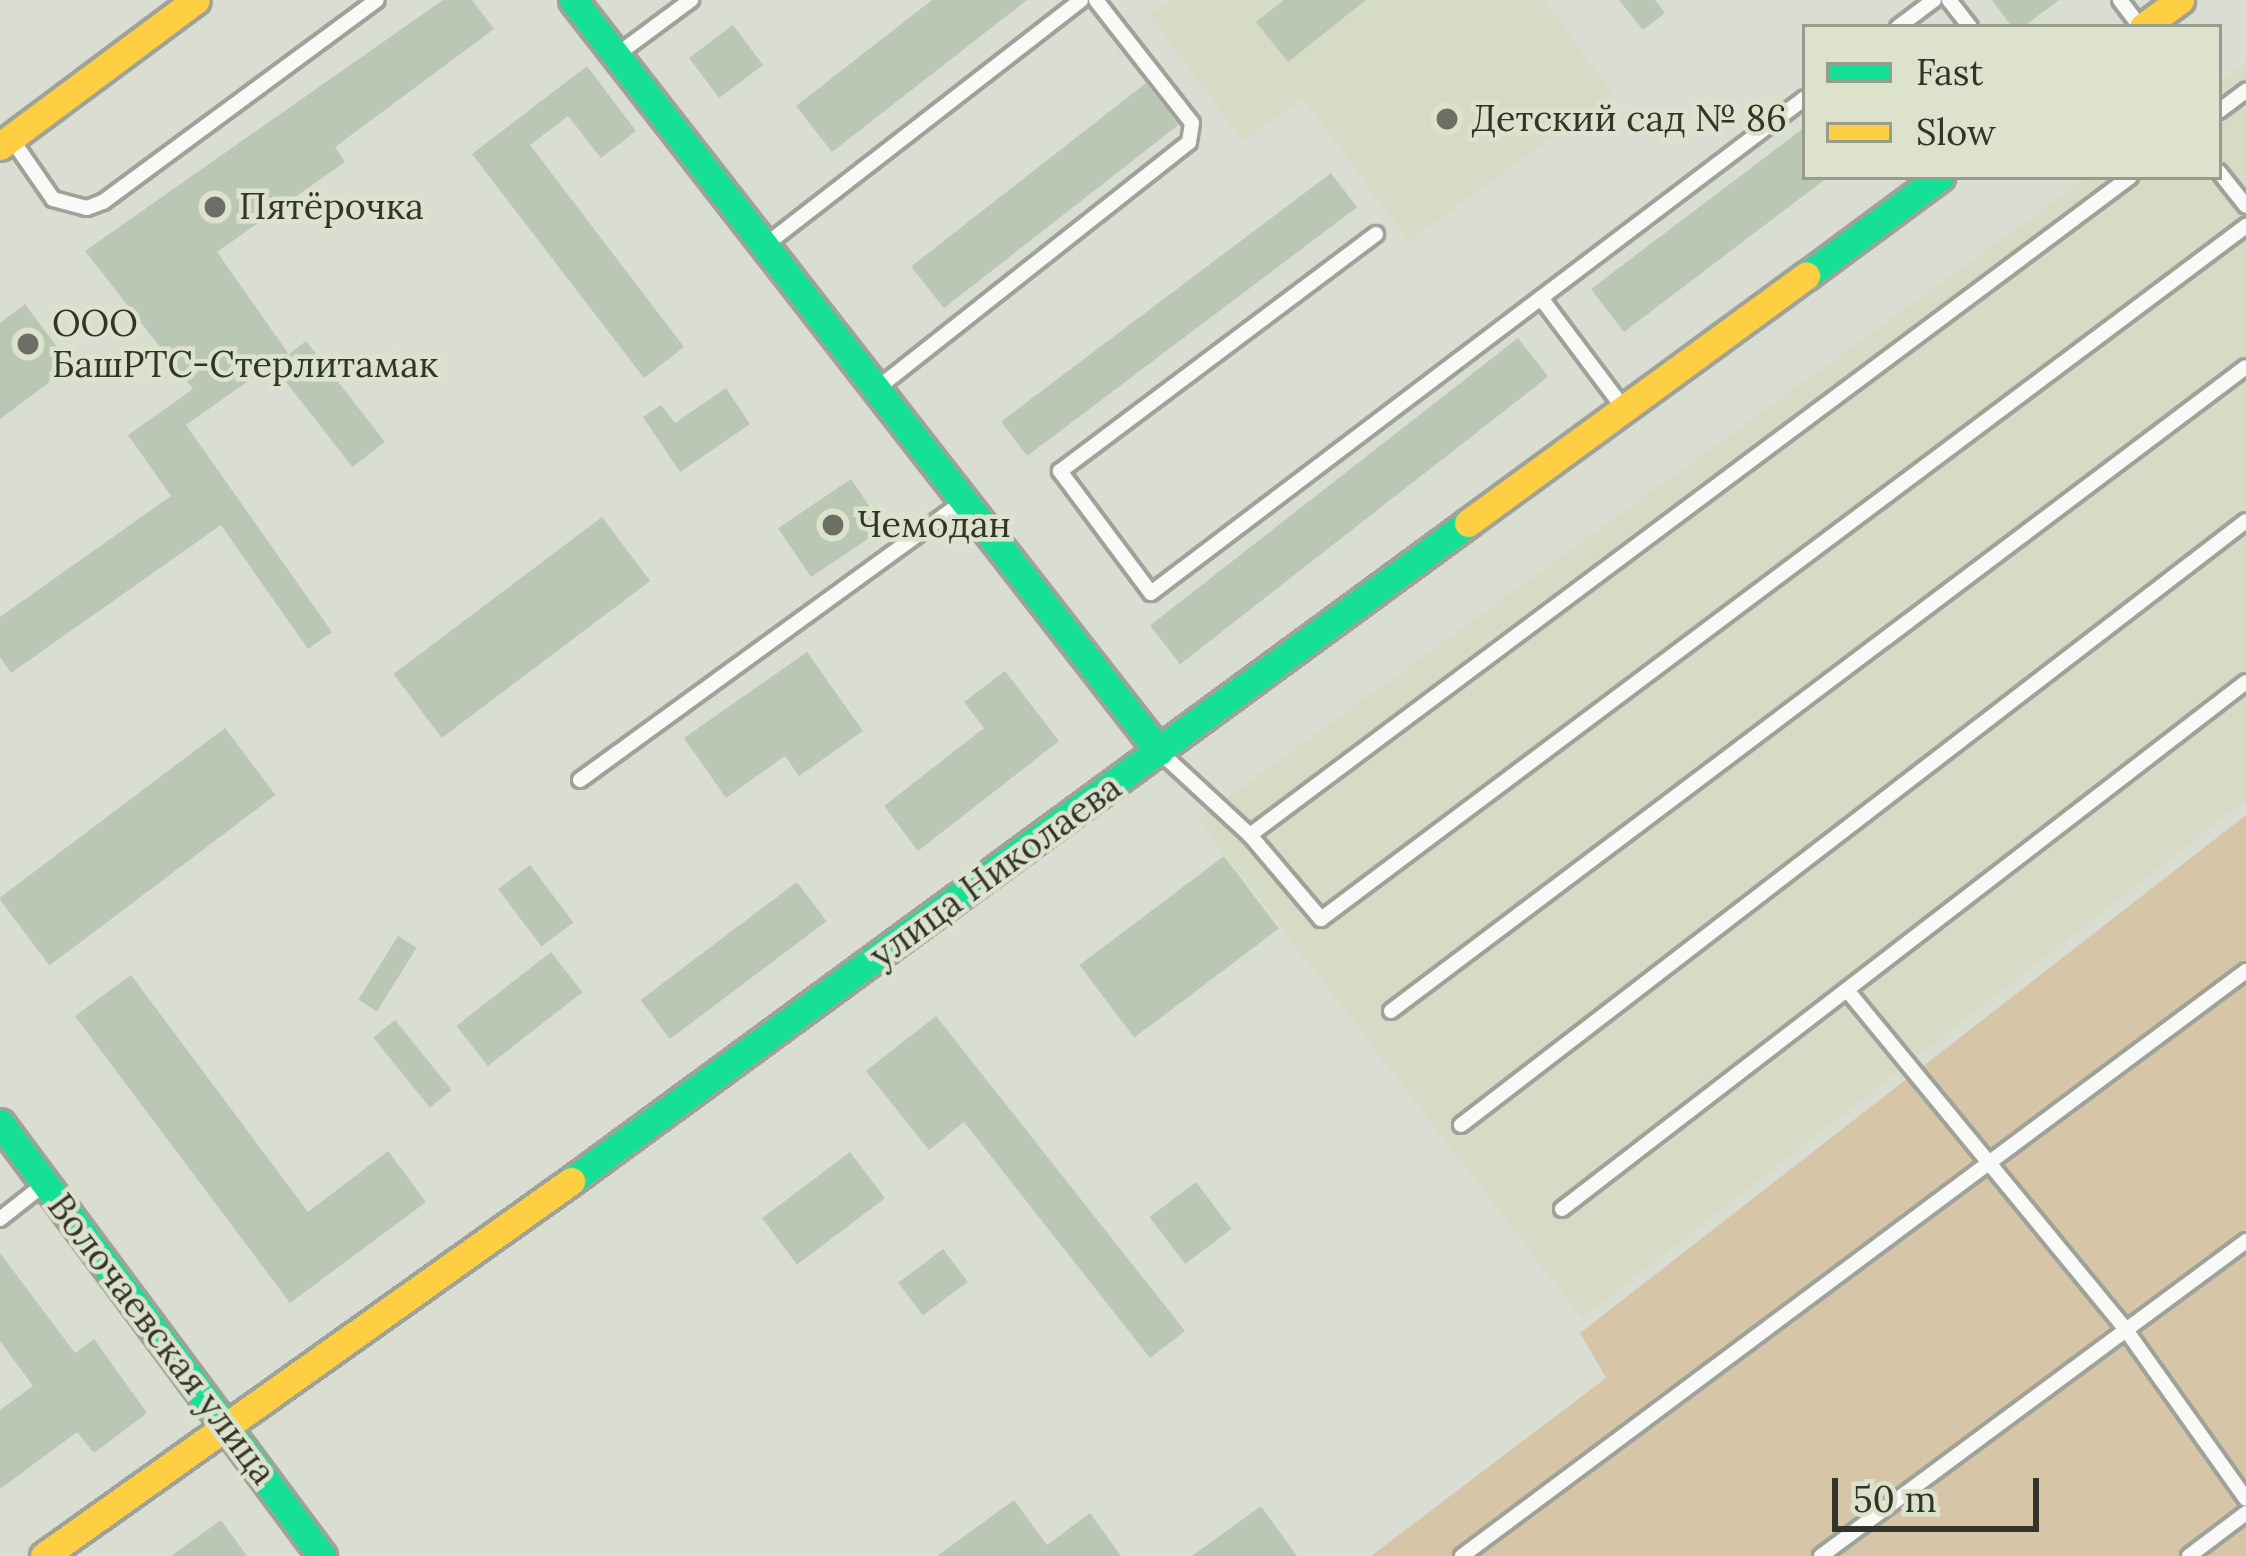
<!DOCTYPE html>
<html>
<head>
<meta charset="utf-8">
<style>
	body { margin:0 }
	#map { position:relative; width:2246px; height:1556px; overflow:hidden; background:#daddd1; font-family:Lora,serif }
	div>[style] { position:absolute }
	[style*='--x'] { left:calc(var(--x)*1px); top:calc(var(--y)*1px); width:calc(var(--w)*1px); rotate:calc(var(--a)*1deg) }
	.built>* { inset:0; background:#d5dbc5 }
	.green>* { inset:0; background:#d6c6a7 }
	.building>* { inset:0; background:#bbc7b5; transform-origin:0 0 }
	.roads { filter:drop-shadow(3px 0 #9fa298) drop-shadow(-3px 0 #9fa298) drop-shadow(0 3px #9fa298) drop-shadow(0 -3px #9fa298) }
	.lane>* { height:14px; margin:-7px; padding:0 7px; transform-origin:7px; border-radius:7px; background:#f9faf8 }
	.fast>* { height:27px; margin:-13.5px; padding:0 13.5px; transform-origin:13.5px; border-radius:13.5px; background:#16e098 }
	.slow>* { height:27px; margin:-13.5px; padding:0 13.5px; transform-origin:13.5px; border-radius:13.5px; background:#ffcf43 }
	.dots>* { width:33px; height:33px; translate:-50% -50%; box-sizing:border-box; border:6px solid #dce2cc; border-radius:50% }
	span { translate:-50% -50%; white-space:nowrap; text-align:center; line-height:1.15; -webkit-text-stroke:9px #dce2cc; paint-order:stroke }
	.poi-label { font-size:36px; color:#32342c }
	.left { translate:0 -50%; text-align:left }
	.street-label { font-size:36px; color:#32342c }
	.legend { position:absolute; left:1802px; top:24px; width:420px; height:156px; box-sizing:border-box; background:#dce2cc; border:3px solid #989c8c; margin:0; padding:15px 21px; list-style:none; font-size:36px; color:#32342c }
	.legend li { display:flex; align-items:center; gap:24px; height:60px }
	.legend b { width:60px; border:3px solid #989c8c }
	.scale { position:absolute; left:1832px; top:1478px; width:207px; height:54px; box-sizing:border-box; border:6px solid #32342c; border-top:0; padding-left:15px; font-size:36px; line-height:42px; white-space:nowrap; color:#32342c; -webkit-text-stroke:9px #dce2cc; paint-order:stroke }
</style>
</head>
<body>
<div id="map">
	<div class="built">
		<i style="clip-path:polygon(1170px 0,1544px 0,1612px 93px,1409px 241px,1303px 98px,1243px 141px,1150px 15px)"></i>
		<i style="clip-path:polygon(2246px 63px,2246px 800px,1582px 1318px,1198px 819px,2088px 177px,2219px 177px,2219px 82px)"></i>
	</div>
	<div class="green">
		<i style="clip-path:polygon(2246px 815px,2246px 1556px,1371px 1556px,1606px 1378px,1580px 1333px)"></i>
	</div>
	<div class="building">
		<i style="clip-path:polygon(443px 0,472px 0,494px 29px,335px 147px,345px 162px,217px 252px,288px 353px,186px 425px,332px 632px,308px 649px,221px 525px,11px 673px,0 657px,0 617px,171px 496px,128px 435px,193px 389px,85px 251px)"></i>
		<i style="clip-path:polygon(932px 0,1027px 0,832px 152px,796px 106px)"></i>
		<i style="clip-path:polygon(1284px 0,1366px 0,1288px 62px,1256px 22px)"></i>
		<i style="clip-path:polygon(1619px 0,1655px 0,1665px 13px,1643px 30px)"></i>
		<i style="clip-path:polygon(1992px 0,2059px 0,2023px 27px,2012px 27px)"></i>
		<i style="left:733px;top:25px;width:50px;height:55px;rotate:53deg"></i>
		<i style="clip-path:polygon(587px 66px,636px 131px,601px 158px,568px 116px,530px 145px,684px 347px,644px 378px,472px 154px)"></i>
		<i style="left:1146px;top:83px;width:53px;height:298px;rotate:52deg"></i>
		<i style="clip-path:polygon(1805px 127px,1805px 177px,1828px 177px,1624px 332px,1591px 289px)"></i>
		<i style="left:1331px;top:173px;width:43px;height:413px;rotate:53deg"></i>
		<i style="clip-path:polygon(25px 304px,71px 366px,0 419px,0 323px)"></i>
		<i style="left:1518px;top:338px;width:49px;height:467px;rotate:52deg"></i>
		<i style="left:306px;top:341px;width:128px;height:41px;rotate:52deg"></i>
		<i style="clip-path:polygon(726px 388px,750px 424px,680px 472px,643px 417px,661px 405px,675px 423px)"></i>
		<i style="left:851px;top:479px;width:59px;height:88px;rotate:56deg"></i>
		<i style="left:602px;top:517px;width:80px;height:261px;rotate:53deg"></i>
		<i style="clip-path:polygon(807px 652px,863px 731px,799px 776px,785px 756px,726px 798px,684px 738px)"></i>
		<i style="clip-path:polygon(1005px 671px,1059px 741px,918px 851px,884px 806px,984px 728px,964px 702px)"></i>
		<i style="left:225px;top:728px;width:84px;height:283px;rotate:53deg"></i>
		<i style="left:1224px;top:856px;width:91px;height:181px;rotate:53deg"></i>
		<i style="left:530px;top:865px;width:72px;height:40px;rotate:53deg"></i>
		<i style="left:797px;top:882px;width:49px;height:196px;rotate:53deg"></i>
		<i style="left:398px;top:936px;width:22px;height:75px;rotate:32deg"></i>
		<i style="left:551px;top:952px;width:51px;height:120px;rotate:52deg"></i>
		<i style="clip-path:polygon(131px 975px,308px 1212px,388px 1151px,426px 1202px,290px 1303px,75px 1016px)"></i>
		<i style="clip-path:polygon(936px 1016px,1185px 1331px,1150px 1358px,964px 1122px,929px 1150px,866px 1071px)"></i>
		<i style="left:395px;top:1020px;width:90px;height:28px;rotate:51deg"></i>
		<i style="left:850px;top:1152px;width:58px;height:110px;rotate:53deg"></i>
		<i style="left:1196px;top:1182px;width:59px;height:58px;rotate:53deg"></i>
		<i style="left:943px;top:1249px;width:41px;height:56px;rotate:53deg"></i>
		<i style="clip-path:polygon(0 1253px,75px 1353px,94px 1339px,147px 1413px,94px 1453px,77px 1432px,0 1489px,0 1410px,33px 1386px,0 1341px)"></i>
		<i style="clip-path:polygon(1014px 1500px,1047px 1545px,1090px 1513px,1121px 1556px,937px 1556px)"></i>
		<i style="clip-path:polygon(1261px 1506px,1297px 1556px,1192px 1556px)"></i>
		<i style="clip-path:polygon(221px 1520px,247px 1556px,171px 1556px)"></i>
	</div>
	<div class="roads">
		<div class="lane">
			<i style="--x:1949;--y:0;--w:34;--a:52"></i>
			<i style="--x:2120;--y:0;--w:34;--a:53"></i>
			<i style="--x:1898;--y:27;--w:45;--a:-36.9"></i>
			<i style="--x:618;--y:54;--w:91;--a:-36.5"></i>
			<i style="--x:2219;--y:111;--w:34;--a:-37"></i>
			<i style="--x:13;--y:141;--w:70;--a:55.4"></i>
			<i style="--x:53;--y:199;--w:35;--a:15"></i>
			<i style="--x:87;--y:208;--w:17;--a:-21"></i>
			<i style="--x:103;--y:202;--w:340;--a:-36.4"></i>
			<i style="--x:2219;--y:172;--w:43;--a:51.5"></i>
			<i style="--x:1376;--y:234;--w:395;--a:143.1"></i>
			<i style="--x:1060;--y:471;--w:152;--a:53.3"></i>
			<i style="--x:1151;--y:593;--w:820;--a:-37.12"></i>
			<i style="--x:768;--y:243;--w:396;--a:-37.8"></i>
			<i style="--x:1541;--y:298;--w:134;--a:53.2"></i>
			<i style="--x:879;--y:387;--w:395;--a:-38.3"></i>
			<i style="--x:1189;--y:142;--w:19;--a:-81"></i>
			<i style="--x:1192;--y:123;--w:156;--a:-128"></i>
			<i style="--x:1161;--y:753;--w:121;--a:42.7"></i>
			<i style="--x:1250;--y:835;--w:110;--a:49.8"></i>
			<i style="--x:1321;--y:919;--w:1156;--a:-36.84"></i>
			<i style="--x:580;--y:780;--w:475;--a:-36"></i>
			<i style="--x:1250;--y:835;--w:1099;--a:-36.79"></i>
			<i style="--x:1847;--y:990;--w:440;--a:50.6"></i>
			<i style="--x:2126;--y:1330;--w:207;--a:54.6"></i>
			<i style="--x:1391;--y:1011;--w:1070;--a:-36.99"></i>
			<i style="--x:1461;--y:1125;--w:990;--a:-37.58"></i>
			<i style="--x:1562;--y:1209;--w:863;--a:-37.61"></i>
			<i style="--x:0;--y:1219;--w:53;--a:-38.2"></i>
			<i style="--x:1462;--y:1556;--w:978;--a:-36.73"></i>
			<i style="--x:1821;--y:1556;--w:529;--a:-36.54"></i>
			<i style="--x:2189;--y:1556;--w:71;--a:-37"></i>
		</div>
		<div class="fast">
			<i style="--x:573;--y:0;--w:953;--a:52.04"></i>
			<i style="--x:1806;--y:276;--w:167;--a:-36.5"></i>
			<i style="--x:0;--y:1123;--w:540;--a:53.36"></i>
			<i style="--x:571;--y:1181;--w:1112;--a:-36.26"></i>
		</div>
		<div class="slow">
			<i style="--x:2143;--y:27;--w:46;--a:-36.1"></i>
			<i style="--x:0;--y:146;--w:244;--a:-36.7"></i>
			<i style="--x:1468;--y:523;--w:419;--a:-36.2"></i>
			<i style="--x:44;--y:1556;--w:647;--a:-35.43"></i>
		</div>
	</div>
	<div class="dots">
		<i style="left:1447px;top:119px;background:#6d6f66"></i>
		<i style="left:215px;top:207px;background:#6d6f66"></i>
		<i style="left:28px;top:344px;background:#6d6f66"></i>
		<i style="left:833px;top:525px;background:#6d6f66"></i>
	</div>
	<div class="poi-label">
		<span class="left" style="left:1471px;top:119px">Детский сад № 86</span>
		<span class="left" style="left:239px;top:207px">Пятёрочка</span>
		<span class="left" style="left:52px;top:344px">ООО<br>БашРТС-Стерлитамак</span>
		<span class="left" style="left:857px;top:525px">Чемодан</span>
	</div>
	<div class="street-label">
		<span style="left:995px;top:871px;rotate:-36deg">улица Николаева</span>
		<span style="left:162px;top:1339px;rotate:53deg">Волочаевская улица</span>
	</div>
	<ul class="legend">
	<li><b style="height:15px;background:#16e098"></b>Fast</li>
	<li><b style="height:15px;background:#ffcf43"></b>Slow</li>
	</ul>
	<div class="scale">50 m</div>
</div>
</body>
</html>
